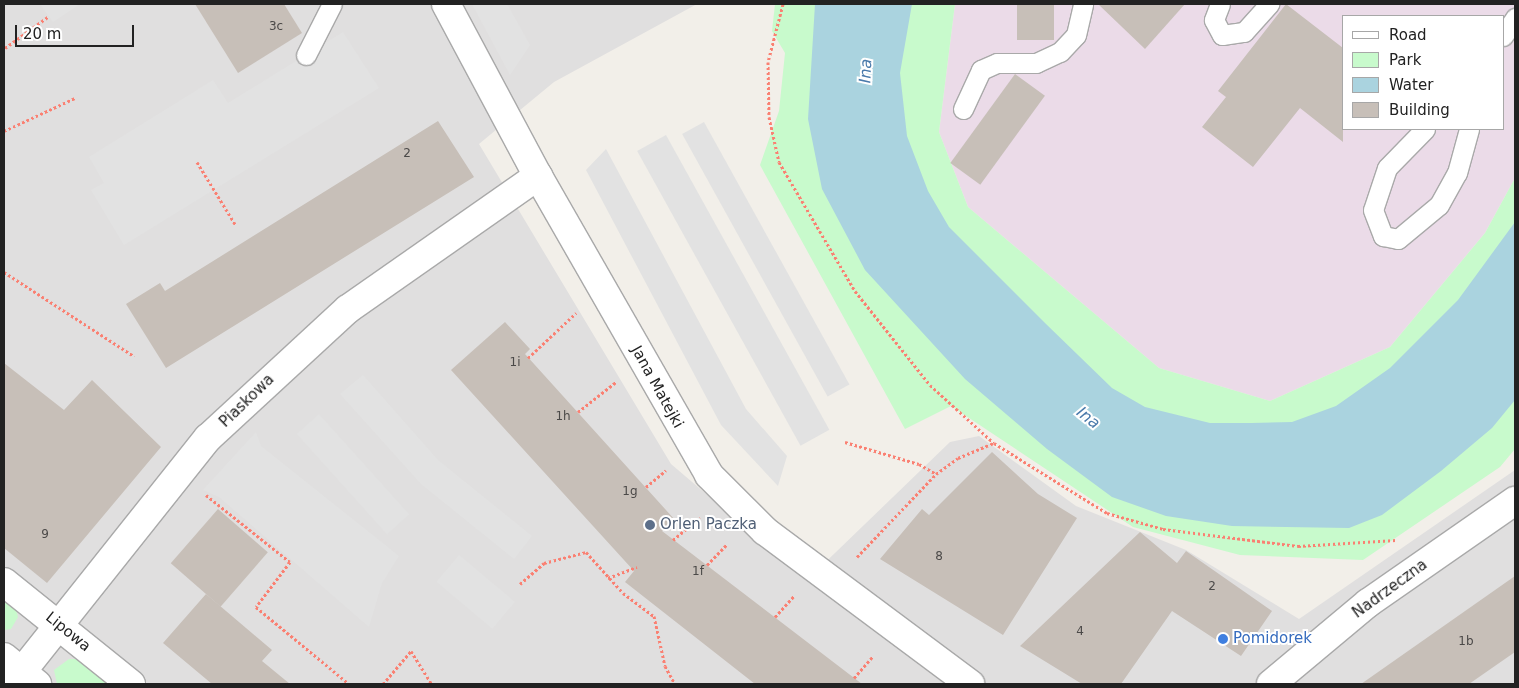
<!DOCTYPE html>
<html>
<head>
<meta charset="utf-8">
<style>
	body { margin:0 }
	#map { position:relative; width:1519px; height:688px; overflow:hidden; background:#f2efe9; font-family:"DejaVu Sans",sans-serif }
	div>[style] { position:absolute }
	[style*='--x'] { left:calc(var(--x)*1px); top:calc(var(--y)*1px); width:calc(var(--w)*1px); rotate:calc(var(--a)*1deg) }
	.residential>* { inset:0; background:#e0dfdf }
	.industrial>* { inset:0; background:#ebdbe8 }
	.park>* { inset:0; background:#c8facc }
	.parking>* { inset:0; background:#e2e2e2; transform-origin:0 0 }
	.water>* { inset:0; background:#aad3df }
	.building>* { inset:0; background:#c7bfb8; transform-origin:0 0 }
	.path>* { height:3px; margin-top:-1.5px; transform-origin:0; background:repeating-linear-gradient(90deg,#fa8072 0 2.5px,transparent 0 5px) }
	.roads { filter:drop-shadow(1px 0 #a9a9a9) drop-shadow(-1px 0 #a9a9a9) drop-shadow(0 1px #a9a9a9) drop-shadow(0 -1px #a9a9a9) }
	.service>* { height:19px; margin:-9.5px; padding:0 9.5px; transform-origin:9.5px; border-radius:9.5px; background:#fff }
	.minor>* { height:28px; margin:-14px; padding:0 14px; transform-origin:14px; border-radius:14px; background:#fff }
	.dots>* { width:14px; height:14px; translate:-50% -50%; box-sizing:border-box; border:2px solid #fff; border-radius:50% }
	span { translate:-50% -50%; white-space:nowrap; text-align:center; line-height:1.15; -webkit-text-stroke:4px #fff; paint-order:stroke }
	.number-label { font-size:12px; color:#4b4948 }
	.number-label span { -webkit-text-stroke-width:0 }
	.street-label { font-size:15px; color:#222 }
	.service-label { font-size:15px; color:#4e5e75 }
	.left { translate:0 -50%; text-align:left }
	.shop-label { font-size:15px; color:#366cbe }
	.water-label { font-size:16px; color:#4a7aab; font-style:italic }
	.frame { position:absolute; inset:0; border:5px solid #222; pointer-events:none }
	.legend { position:absolute; left:1342px; top:15px; width:162px; height:115px; box-sizing:border-box; background:#fff; border:1px solid #a7a7a7; margin:0; padding:6px 9px; list-style:none; font-size:15px; color:#222 }
	.legend li { display:flex; align-items:center; gap:10px; height:25px }
	.legend b { width:25px; border:1px solid #a7a7a7 }
	.scale { position:absolute; left:15px; top:25px; width:119px; height:22px; box-sizing:border-box; border:2px solid #222; border-top:0; padding-left:6px; font-size:15px; line-height:18px; white-space:nowrap; color:#222; -webkit-text-stroke:4px #fff; paint-order:stroke }
</style>
</head>
<body>
<div id="map">
	<div class="residential">
		<i style="clip-path:polygon(4px 4px,697px 4px,554px 82px,479px 144px,671px 464px,807px 580px,950px 442px,979px 436px,1076px 506px,1186px 550px,1299px 619px,1515px 470px,1515px 684px,4px 684px)"></i>
	</div>
	<div class="industrial">
		<i style="clip-path:polygon(evenodd,955px 4px,1515px 4px,1515px 178px,1485px 233px,1390px 347px,1270px 401px,1159px 368px,968px 207px,939px 132px,955px 4px,1343px 16px,1503px 16px,1503px 129px,1343px 129px,1343px 16px)"></i>
	</div>
	<div class="park">
		<i style="clip-path:polygon(775px 4px,955px 4px,939px 132px,968px 207px,1159px 368px,1270px 401px,1390px 347px,1485px 233px,1515px 178px,1515px 449px,1500px 467px,1363px 560px,1240px 555px,1133px 527px,951px 406px,905px 429px,760px 165px,779px 111px,785px 53px,772px 31px)"></i>
		<i style="clip-path:polygon(4px 596px,15px 606px,18px 617px,11px 629px,4px 630px)"></i>
		<i style="clip-path:polygon(69px 659px,78px 659px,113px 684px,57px 684px,54px 670px)"></i>
	</div>
	<div class="parking">
		<i style="clip-path:polygon(40px 4px,80px 4px,53px 22px)"></i>
		<i style="clip-path:polygon(472px 4px,507px 4px,530px 45px,510px 75px)"></i>
		<i style="clip-path:polygon(343px 32px,379px 88px,124px 245px,91px 190px,104px 183px,89px 157px,213px 80px,228px 103px)"></i>
		<i style="left:704px;top:122px;width:300px;height:25px;rotate:61deg"></i>
		<i style="left:666px;top:135px;width:337px;height:33px;rotate:61deg"></i>
		<i style="clip-path:polygon(606px 149px,746px 409px,787px 456px,778px 486px,721px 425px,586px 170px)"></i>
		<i style="clip-path:polygon(363px 375px,438px 460px,532px 536px,514px 559px,421px 484px,340px 394px)"></i>
		<i style="left:319px;top:414px;width:135px;height:30px;rotate:48deg"></i>
		<i style="clip-path:polygon(256px 432px,261px 446px,399px 556px,382px 583px,369px 627px,219px 497px,203px 490px)"></i>
		<i style="left:459px;top:555px;width:73px;height:35px;rotate:40deg"></i>
	</div>
	<div class="water">
		<i style="clip-path:polygon(815px 4px,912px 4px,900px 73px,907px 136px,928px 191px,949px 227px,1045px 323px,1112px 388px,1145px 407px,1210px 423px,1251px 423px,1292px 422px,1336px 406px,1390px 368px,1458px 300px,1515px 222px,1515px 400px,1492px 428px,1441px 471px,1382px 515px,1349px 528px,1232px 526px,1166px 516px,1112px 497px,1047px 449px,965px 379px,865px 270px,822px 189px,808px 119px)"></i>
	</div>
	<div class="building">
		<i style="clip-path:polygon(195px 4px,284px 4px,302px 33px,238px 73px)"></i>
		<i style="left:1017px;top:4px;width:37px;height:36px"></i>
		<i style="clip-path:polygon(1098px 4px,1185px 4px,1145px 49px)"></i>
		<i style="clip-path:polygon(1286px 4px,1343px 48px,1343px 142px,1300px 108px,1253px 167px,1202px 127px,1226px 97px,1218px 91px)"></i>
		<i style="left:1015px;top:74px;width:37px;height:110px;rotate:36deg"></i>
		<i style="clip-path:polygon(438px 121px,474px 177px,166px 368px,126px 304px,160px 283px,165px 291px)"></i>
		<i style="clip-path:polygon(505px 322px,530px 349px,525px 354px,675px 520px,662px 531px,862px 684px,755px 684px,625px 582px,634px 571px,451px 370px)"></i>
		<i style="clip-path:polygon(4px 363px,64px 410px,92px 380px,161px 447px,47px 583px,4px 548px)"></i>
		<i style="clip-path:polygon(992px 452px,1038px 494px,1077px 518px,1003px 635px,880px 559px,922px 509px,929px 515px)"></i>
		<i style="left:218px;top:509px;width:66px;height:72px;rotate:41deg"></i>
		<i style="clip-path:polygon(1140px 532px,1177px 563px,1186px 551px,1272px 611px,1241px 656px,1172px 611px,1121px 684px,1082px 684px,1020px 646px)"></i>
		<i style="clip-path:polygon(1515px 576px,1515px 652px,1469px 684px,1361px 684px)"></i>
		<i style="clip-path:polygon(206px 594px,272px 650px,262px 661px,290px 684px,212px 684px,163px 643px)"></i>
	</div>
	<div class="path">
		<i style="--x:783;--y:4;--w:60;--a:104.5"></i>
		<i style="--x:768;--y:62;--w:55;--a:89"></i>
		<i style="--x:769;--y:117;--w:46;--a:77.5"></i>
		<i style="--x:779;--y:162;--w:150;--a:59.5"></i>
		<i style="--x:855;--y:291;--w:120;--a:51.4"></i>
		<i style="--x:930;--y:385;--w:86;--a:42.2"></i>
		<i style="--x:5;--y:48;--w:54;--a:-36"></i>
		<i style="--x:4;--y:131;--w:78;--a:-24.9"></i>
		<i style="--x:197;--y:162;--w:73;--a:58.5"></i>
		<i style="--x:4;--y:272;--w:155;--a:32.9"></i>
		<i style="--x:528;--y:358;--w:66;--a:-43.2"></i>
		<i style="--x:578;--y:412;--w:48;--a:-38.3"></i>
		<i style="--x:845;--y:442;--w:77;--a:16.6"></i>
		<i style="--x:919;--y:464;--w:20;--a:30"></i>
		<i style="--x:936;--y:474;--w:27;--a:-36"></i>
		<i style="--x:958;--y:458;--w:39;--a:-23"></i>
		<i style="--x:994;--y:443;--w:133;--a:31.8"></i>
		<i style="--x:1107;--y:513;--w:58;--a:15.9"></i>
		<i style="--x:1163;--y:529;--w:136;--a:7.2"></i>
		<i style="--x:1298;--y:546;--w:98;--a:-3.5"></i>
		<i style="--x:646;--y:487;--w:26;--a:-40"></i>
		<i style="--x:206;--y:495;--w:107;--a:38.6"></i>
		<i style="--x:290;--y:562;--w:56;--a:127.1"></i>
		<i style="--x:256;--y:607;--w:121;--a:39.6"></i>
		<i style="--x:673;--y:540;--w:35;--a:-40"></i>
		<i style="--x:857;--y:557;--w:115;--a:-46.4"></i>
		<i style="--x:707;--y:565;--w:29;--a:-46"></i>
		<i style="--x:608;--y:578;--w:31;--a:-21"></i>
		<i style="--x:520;--y:584;--w:32;--a:-41"></i>
		<i style="--x:544;--y:563;--w:43;--a:-14.7"></i>
		<i style="--x:586;--y:552;--w:55;--a:47.9"></i>
		<i style="--x:623;--y:593;--w:39;--a:37"></i>
		<i style="--x:654;--y:616;--w:51;--a:77.6"></i>
		<i style="--x:665;--y:666;--w:21;--a:61"></i>
		<i style="--x:775;--y:617;--w:28;--a:-48"></i>
		<i style="--x:854;--y:678;--w:28;--a:-49"></i>
		<i style="--x:383;--y:684;--w:43;--a:-49.7"></i>
		<i style="--x:411;--y:651;--w:39;--a:58"></i>
	</div>
	<div class="roads">
		<div class="service">
			<i style="--x:1220;--y:4;--w:17;--a:111"></i>
			<i style="--x:1214;--y:20;--w:17;--a:62"></i>
			<i style="--x:1222;--y:35;--w:22;--a:-8"></i>
			<i style="--x:1244;--y:32;--w:38;--a:-48"></i>
			<i style="--x:1503;--y:36;--w:22;--a:-56"></i>
			<i style="--x:306;--y:55;--w:57;--a:-63"></i>
			<i style="--x:963;--y:109;--w:43;--a:-65.2"></i>
			<i style="--x:981;--y:70;--w:17;--a:-24"></i>
			<i style="--x:997;--y:63;--w:39;--a:0"></i>
			<i style="--x:1036;--y:63;--w:26;--a:-25"></i>
			<i style="--x:1060;--y:52;--w:23;--a:-47"></i>
			<i style="--x:1076;--y:35;--w:32;--a:-77"></i>
			<i style="--x:1425;--y:129;--w:54;--a:134.3"></i>
			<i style="--x:1387;--y:168;--w:44;--a:108.4"></i>
			<i style="--x:1373;--y:210;--w:28;--a:69"></i>
			<i style="--x:1383;--y:236;--w:15;--a:11"></i>
			<i style="--x:1398;--y:239;--w:53;--a:-39.7"></i>
			<i style="--x:1439;--y:205;--w:37;--a:-61"></i>
			<i style="--x:1457;--y:173;--w:46;--a:-74.7"></i>
		</div>
		<div class="minor">
			<i style="--x:446;--y:4;--w:195;--a:61.9"></i>
			<i style="--x:538;--y:176;--w:344;--a:60.2"></i>
			<i style="--x:709;--y:475;--w:79;--a:45"></i>
			<i style="--x:765;--y:531;--w:256;--a:36.7"></i>
			<i style="--x:4;--y:582;--w:163;--a:38.8"></i>
			<i style="--x:4;--y:657;--w:43;--a:39.3"></i>
			<i style="--x:12;--y:684;--w:315;--a:-51.5"></i>
			<i style="--x:208;--y:438;--w:190;--a:-42.7"></i>
			<i style="--x:348;--y:309;--w:232;--a:-35"></i>
			<i style="--x:1271;--y:684;--w:126;--a:-39.9"></i>
			<i style="--x:1368;--y:603;--w:179;--a:-34.8"></i>
		</div>
	</div>
	<div class="dots">
		<i style="left:650px;top:525px;background:#5c6f8a"></i>
		<i style="left:1223px;top:639px;background:#3f7fe0"></i>
	</div>
	<div class="number-label">
		<span style="left:276px;top:27px">3c</span>
		<span style="left:407px;top:154px">2</span>
		<span style="left:515px;top:363px">1i</span>
		<span style="left:563px;top:417px">1h</span>
		<span style="left:630px;top:492px">1g</span>
		<span style="left:45px;top:535px">9</span>
		<span style="left:939px;top:557px">8</span>
		<span style="left:698px;top:572px">1f</span>
		<span style="left:1212px;top:587px">2</span>
		<span style="left:1080px;top:632px">4</span>
		<span style="left:1466px;top:642px">1b</span>
	</div>
	<div class="street-label">
		<span style="left:657px;top:387px;rotate:61deg">Jana Matejki</span>
		<span style="left:247px;top:401px;rotate:-44deg">Piaskowa</span>
		<span style="left:1390px;top:589px;rotate:-36deg">Nadrzeczna</span>
		<span style="left:68px;top:632px;rotate:39deg">Lipowa</span>
	</div>
	<div class="service-label">
		<span class="left" style="left:660px;top:525px">Orlen Paczka</span>
	</div>
	<div class="shop-label">
		<span class="left" style="left:1233px;top:639px">Pomidorek</span>
	</div>
	<div class="water-label">
		<span style="left:866px;top:71px;rotate:-88deg">Ina</span>
		<span style="left:1088px;top:418px;rotate:39deg">Ina</span>
	</div>
	<div class="frame"></div>
	<ul class="legend">
	<li><b style="height:6px;background:#fff"></b>Road</li>
	<li><b style="height:14px;background:#c8facc"></b>Park</li>
	<li><b style="height:14px;background:#aad3df"></b>Water</li>
	<li><b style="height:14px;background:#c7bfb8"></b>Building</li>
	</ul>
	<div class="scale">20 m</div>
</div>
</body>
</html>
